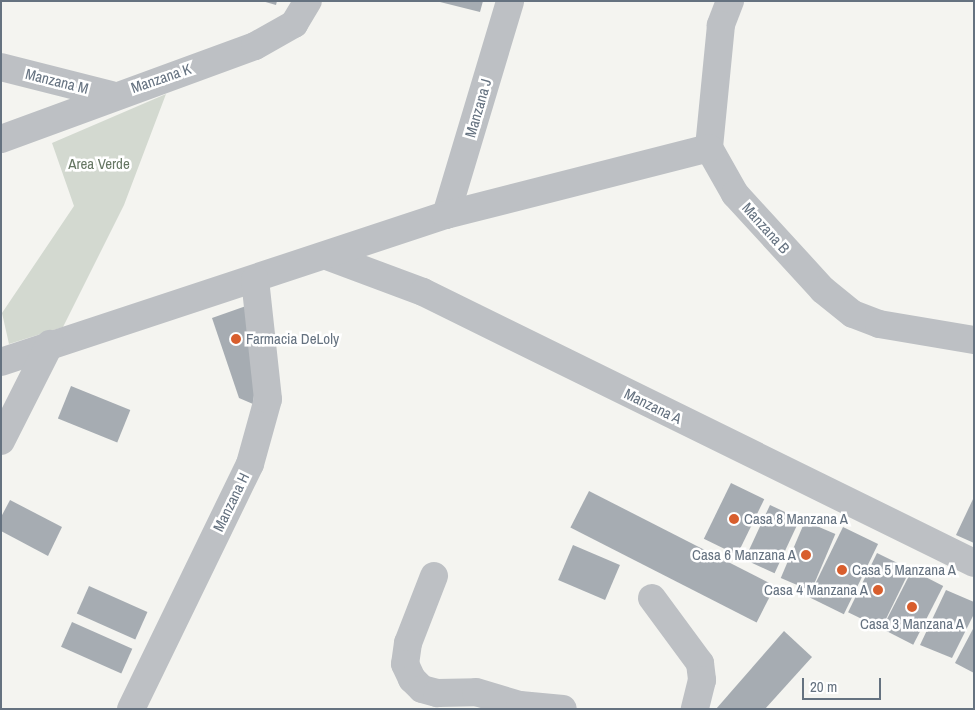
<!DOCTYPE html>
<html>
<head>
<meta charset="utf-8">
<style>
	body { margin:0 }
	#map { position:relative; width:975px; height:710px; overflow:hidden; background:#f4f4f0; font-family:"Archivo Narrow",sans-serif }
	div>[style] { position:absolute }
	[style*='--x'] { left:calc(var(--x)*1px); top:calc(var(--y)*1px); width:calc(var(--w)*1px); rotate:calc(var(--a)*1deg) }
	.green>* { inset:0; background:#d3d9d0 }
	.building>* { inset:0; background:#a6acb2; transform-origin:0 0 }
	.street>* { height:28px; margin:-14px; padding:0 14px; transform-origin:14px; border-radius:14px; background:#bdc0c4 }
	.dots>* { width:14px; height:14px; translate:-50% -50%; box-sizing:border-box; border:2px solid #fff; border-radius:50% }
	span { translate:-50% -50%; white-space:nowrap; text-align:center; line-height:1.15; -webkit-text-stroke:5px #fff; paint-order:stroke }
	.street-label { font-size:15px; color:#657280 }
	.park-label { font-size:15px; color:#667763 }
	.poi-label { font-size:15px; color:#657280 }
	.left { translate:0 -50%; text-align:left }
	.right { translate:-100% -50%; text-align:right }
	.frame { position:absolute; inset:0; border:2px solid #657280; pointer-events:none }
	.scale { position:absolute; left:802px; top:678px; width:79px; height:22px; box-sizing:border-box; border:2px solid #657280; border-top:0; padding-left:6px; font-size:15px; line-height:18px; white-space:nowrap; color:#657280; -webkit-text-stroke:4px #fff; paint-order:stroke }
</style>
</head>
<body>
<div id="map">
	<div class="green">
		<i style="clip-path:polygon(166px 94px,124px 205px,63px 327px,9px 344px,2px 313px,74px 206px,52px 143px)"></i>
	</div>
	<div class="building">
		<i style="clip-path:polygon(262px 1px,277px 1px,276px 5px)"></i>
		<i style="clip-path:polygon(436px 1px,483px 1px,480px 12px)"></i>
		<i style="clip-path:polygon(246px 306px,258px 359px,253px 404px,239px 398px,212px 318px)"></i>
		<i style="left:71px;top:386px;width:64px;height:35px;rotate:22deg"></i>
		<i style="left:731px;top:483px;width:37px;height:62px;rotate:26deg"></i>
		<i style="left:589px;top:491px;width:209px;height:41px;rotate:27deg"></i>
		<i style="clip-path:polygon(974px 497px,974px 543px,956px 535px)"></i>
		<i style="clip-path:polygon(10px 500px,62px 527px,48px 556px,1px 531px,1px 517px)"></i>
		<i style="left:770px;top:505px;width:33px;height:60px;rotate:25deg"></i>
		<i style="left:805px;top:521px;width:33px;height:62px;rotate:23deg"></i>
		<i style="left:843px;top:527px;width:39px;height:78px;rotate:26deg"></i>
		<i style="left:573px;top:545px;width:51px;height:38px;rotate:23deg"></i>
		<i style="left:877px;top:553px;width:37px;height:66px;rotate:26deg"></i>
		<i style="left:912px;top:570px;width:35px;height:66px;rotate:27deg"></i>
		<i style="left:89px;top:586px;width:64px;height:30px;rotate:24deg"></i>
		<i style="clip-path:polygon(946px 590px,974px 602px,974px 614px,952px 658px,920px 645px)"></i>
		<i style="left:72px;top:622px;width:66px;height:27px;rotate:24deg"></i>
		<i style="clip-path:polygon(974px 627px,974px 673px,955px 663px)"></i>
		<i style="clip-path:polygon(784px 631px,812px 657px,765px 709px,716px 709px)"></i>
	</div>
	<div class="street">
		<i style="--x:730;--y:1;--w:26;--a:111"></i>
		<i style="--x:721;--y:25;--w:124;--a:95.6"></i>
		<i style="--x:709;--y:148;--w:53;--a:60.5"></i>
		<i style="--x:735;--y:194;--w:130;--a:47.5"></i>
		<i style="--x:823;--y:290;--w:38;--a:39"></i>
		<i style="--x:853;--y:314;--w:28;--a:21"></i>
		<i style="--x:879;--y:324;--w:96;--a:9.6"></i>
		<i style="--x:1;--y:67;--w:114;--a:14.2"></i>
		<i style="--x:1;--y:139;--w:270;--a:-20.1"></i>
		<i style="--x:255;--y:46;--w:45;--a:-29.4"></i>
		<i style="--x:294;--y:24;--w:27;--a:-59"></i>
		<i style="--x:446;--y:215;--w:223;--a:-73.3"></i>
		<i style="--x:329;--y:257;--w:100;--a:20.4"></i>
		<i style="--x:423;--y:292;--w:614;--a:26.19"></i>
		<i style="--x:1;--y:362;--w:469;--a:-18.3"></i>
		<i style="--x:446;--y:215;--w:271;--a:-14.3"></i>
		<i style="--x:1;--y:441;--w:109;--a:-63.2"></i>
		<i style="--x:434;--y:576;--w:72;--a:111.2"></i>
		<i style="--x:408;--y:643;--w:21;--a:98"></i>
		<i style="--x:405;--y:664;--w:17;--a:65"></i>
		<i style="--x:412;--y:679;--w:14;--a:45"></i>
		<i style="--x:422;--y:689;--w:16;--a:15"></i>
		<i style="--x:437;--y:693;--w:39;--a:-1"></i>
		<i style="--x:476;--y:692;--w:46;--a:16.5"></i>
		<i style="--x:520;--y:705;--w:43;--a:5.3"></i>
		<i style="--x:652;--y:598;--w:81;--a:53.6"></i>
		<i style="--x:700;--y:663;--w:17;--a:83"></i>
		<i style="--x:702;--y:680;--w:30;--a:104"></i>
		<i style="--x:131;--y:709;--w:272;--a:-64.1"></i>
		<i style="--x:250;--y:464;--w:67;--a:-74.5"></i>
		<i style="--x:268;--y:399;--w:120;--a:-96.2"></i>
	</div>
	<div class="dots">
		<i style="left:236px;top:339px;background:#d85e2d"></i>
		<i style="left:734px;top:519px;background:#d85e2d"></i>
		<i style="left:806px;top:555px;background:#d85e2d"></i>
		<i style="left:842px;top:570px;background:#d85e2d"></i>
		<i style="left:878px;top:590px;background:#d85e2d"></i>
		<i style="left:912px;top:607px;background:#d85e2d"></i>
	</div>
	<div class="street-label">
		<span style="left:161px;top:78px;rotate:-19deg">Manzana K</span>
		<span style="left:57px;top:81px;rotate:14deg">Manzana M</span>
		<span style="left:478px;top:108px;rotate:-74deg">Manzana J</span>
		<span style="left:766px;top:228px;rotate:48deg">Manzana B</span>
		<span style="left:653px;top:406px;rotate:26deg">Manzana A</span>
		<span style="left:231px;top:502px;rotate:-64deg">Manzana H</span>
	</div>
	<div class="park-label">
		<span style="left:99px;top:164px">Area Verde</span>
	</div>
	<div class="poi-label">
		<span class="left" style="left:246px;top:339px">Farmacia DeLoly</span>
		<span class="left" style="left:744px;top:519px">Casa 8 Manzana A</span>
		<span class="right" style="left:796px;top:555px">Casa 6 Manzana A</span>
		<span class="left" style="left:852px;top:570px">Casa 5 Manzana A</span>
		<span class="right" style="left:868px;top:590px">Casa 4 Manzana A</span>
		<span style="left:912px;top:624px">Casa 3 Manzana A</span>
	</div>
	<div class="frame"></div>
	<div class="scale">20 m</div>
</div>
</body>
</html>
